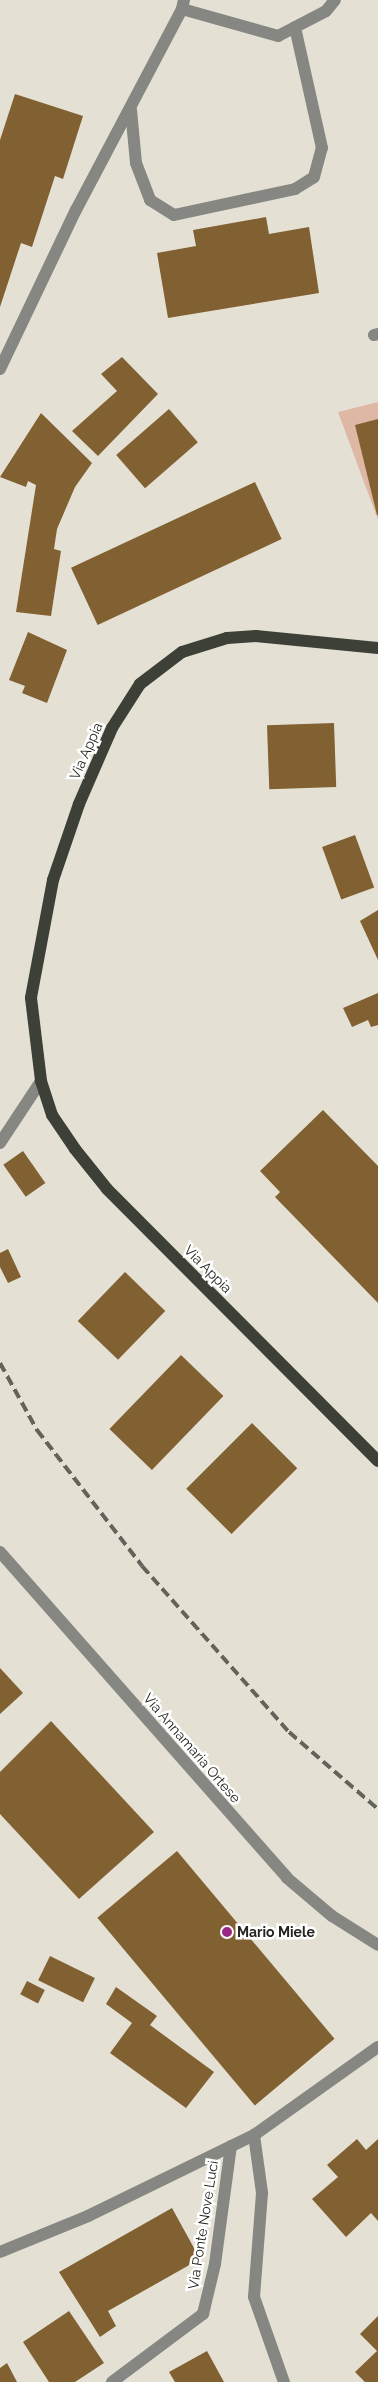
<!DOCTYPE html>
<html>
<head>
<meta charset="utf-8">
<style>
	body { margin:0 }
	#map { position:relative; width:378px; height:2382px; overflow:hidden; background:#e4e1d4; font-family:Raleway,sans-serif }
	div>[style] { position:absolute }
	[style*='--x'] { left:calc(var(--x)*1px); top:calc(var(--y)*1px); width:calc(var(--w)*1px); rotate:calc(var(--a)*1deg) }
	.green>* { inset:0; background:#deb8a5 }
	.building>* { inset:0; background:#816032; transform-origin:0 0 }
	.minor>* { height:12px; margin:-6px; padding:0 6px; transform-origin:6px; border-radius:6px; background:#868782 }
	.major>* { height:12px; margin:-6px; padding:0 6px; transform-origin:6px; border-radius:6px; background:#3d4037 }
	.rail>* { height:4px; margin-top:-2px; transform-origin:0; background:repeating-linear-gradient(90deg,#64635b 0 10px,transparent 0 15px) }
	.dots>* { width:14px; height:14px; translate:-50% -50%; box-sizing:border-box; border:2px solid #fff; border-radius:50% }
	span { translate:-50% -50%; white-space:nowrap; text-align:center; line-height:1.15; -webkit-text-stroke:5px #fff; paint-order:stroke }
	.street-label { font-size:14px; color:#25241f }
	.poi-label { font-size:14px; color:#25241f; font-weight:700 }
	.left { translate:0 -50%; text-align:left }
</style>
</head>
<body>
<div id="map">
	<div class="green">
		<i style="clip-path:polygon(378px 402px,378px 520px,338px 412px)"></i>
	</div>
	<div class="building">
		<i style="clip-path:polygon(15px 94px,83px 116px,63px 179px,55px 176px,32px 247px,21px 243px,0 307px,0 140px)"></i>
		<i style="clip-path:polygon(266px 217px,269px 234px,309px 227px,319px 293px,168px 318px,157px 253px,196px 246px,193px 230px)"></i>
		<i style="clip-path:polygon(122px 357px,158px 394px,98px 456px,72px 431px,117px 391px,101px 374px)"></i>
		<i style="left:169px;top:409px;width:44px;height:70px;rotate:49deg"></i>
		<i style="clip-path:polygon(41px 413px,92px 463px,75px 487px,57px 529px,54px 549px,61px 551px,51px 616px,16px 612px,36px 485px,28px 481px,26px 487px,0 477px)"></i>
		<i style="clip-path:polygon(378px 419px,378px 515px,377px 515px,355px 425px)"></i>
		<i style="left:255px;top:482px;width:63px;height:203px;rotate:65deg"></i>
		<i style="clip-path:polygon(28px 632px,67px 650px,47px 703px,22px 693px,25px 686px,9px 680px)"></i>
		<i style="left:334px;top:723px;width:64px;height:67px;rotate:88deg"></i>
		<i style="left:355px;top:835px;width:56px;height:35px;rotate:70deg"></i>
		<i style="clip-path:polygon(378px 910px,378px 960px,360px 921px)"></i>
		<i style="clip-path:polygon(378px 993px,378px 1025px,371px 1027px,368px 1020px,352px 1027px,343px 1008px)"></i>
		<i style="clip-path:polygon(323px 1110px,378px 1166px,378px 1303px,275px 1197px,280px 1192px,260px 1171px)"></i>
		<i style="left:23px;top:1151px;width:39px;height:24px;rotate:55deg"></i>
		<i style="clip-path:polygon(8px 1249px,21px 1277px,8px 1283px,0 1267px,0 1253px)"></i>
		<i style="left:125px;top:1272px;width:56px;height:68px;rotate:44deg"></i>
		<i style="left:181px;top:1355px;width:59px;height:103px;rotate:44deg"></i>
		<i style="left:252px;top:1423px;width:64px;height:93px;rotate:45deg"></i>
		<i style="clip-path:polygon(0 1668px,23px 1693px,0 1714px)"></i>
		<i style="clip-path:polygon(51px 1721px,154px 1832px,79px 1899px,0 1814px,0 1772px)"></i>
		<i style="left:177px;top:1851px;width:245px;height:104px;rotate:50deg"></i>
		<i style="left:50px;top:1956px;width:50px;height:27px;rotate:26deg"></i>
		<i style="left:27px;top:1981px;width:20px;height:15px;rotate:27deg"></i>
		<i style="clip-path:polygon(116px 1987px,157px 2016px,150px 2025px,214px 2072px,186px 2108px,110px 2053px,132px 2023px,106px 2004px)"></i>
		<i style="clip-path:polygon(357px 2139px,366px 2150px,378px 2139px,378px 2221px,371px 2213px,346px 2237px,312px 2199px,338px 2177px,327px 2165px)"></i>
		<i style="clip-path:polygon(172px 2208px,200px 2259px,108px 2311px,116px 2326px,100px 2337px,59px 2272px)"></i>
		<i style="clip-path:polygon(69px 2311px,104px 2363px,75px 2382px,49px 2382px,23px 2342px)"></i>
		<i style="clip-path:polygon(378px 2316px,378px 2382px,365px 2382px,355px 2372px,377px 2351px,360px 2334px)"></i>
		<i style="clip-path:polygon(207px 2351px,224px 2382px,175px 2382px,169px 2372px)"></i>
		<i style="clip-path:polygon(7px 2363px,17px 2382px,0 2382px,0 2368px)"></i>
	</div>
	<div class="minor">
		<i style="--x:184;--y:0;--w:9;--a:103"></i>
		<i style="--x:182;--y:9;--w:100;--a:15.7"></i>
		<i style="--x:278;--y:36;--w:54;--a:-27.5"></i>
		<i style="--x:326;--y:11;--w:14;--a:-51"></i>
		<i style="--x:131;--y:110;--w:53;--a:84.6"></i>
		<i style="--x:136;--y:163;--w:40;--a:69"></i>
		<i style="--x:150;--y:200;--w:28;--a:32"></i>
		<i style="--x:174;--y:215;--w:124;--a:-12.1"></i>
		<i style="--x:295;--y:189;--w:22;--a:-32"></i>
		<i style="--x:314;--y:177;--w:30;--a:-75"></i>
		<i style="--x:322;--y:148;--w:124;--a:-102.6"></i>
		<i style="--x:374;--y:335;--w:4;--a:-14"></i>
		<i style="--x:0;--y:369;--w:176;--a:-64.5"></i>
		<i style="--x:76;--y:210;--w:227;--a:-62.2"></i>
		<i style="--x:0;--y:1143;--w:74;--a:-56.5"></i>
		<i style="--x:0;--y:1552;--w:434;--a:48.6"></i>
		<i style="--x:287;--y:1878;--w:59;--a:40.2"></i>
		<i style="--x:332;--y:1916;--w:54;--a:32.2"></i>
		<i style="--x:254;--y:2135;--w:59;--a:82.1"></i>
		<i style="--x:262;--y:2193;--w:104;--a:94.4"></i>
		<i style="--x:254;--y:2297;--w:90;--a:70.6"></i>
		<i style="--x:0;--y:2252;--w:95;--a:-22.2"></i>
		<i style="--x:88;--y:2216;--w:185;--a:-26"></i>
		<i style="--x:254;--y:2135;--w:152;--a:-35.4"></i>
		<i style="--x:112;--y:2382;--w:114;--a:-36.8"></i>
		<i style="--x:203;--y:2314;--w:51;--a:-76.5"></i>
		<i style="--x:215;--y:2264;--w:119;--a:-82.3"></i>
	</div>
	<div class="major">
		<i style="--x:378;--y:648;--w:123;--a:-174.4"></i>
		<i style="--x:256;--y:636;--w:29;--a:176"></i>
		<i style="--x:227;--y:638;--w:47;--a:162.7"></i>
		<i style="--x:182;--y:652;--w:53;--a:142.7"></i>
		<i style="--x:140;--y:684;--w:52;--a:122.5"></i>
		<i style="--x:112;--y:728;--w:83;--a:113.5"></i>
		<i style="--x:79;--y:804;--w:80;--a:108.9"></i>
		<i style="--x:53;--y:880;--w:120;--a:100.6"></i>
		<i style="--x:31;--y:998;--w:84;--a:83.1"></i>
		<i style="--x:41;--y:1081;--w:36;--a:72"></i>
		<i style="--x:52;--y:1115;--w:41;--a:55.9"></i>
		<i style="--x:75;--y:1149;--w:51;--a:51.3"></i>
		<i style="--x:107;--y:1189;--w:384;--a:45.1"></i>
	</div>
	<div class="rail">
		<i style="--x:0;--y:1363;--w:77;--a:61.1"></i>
		<i style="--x:37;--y:1430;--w:172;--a:52.3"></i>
		<i style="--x:142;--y:1566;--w:222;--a:48.5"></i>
		<i style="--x:289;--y:1732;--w:118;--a:40.9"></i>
	</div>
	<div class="dots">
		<i style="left:227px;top:1932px;background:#992683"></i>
	</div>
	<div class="street-label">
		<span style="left:86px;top:751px;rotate:-66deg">Via Appia</span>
		<span style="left:208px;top:1269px;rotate:45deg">Via Appia</span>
		<span style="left:192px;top:1748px;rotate:49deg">Via Annamaria Ortese</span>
		<span style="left:203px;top:2225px;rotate:-81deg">Via Ponte Nove Luci</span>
	</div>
	<div class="poi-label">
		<span class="left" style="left:237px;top:1932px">Mario Miele</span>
	</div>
</div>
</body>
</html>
